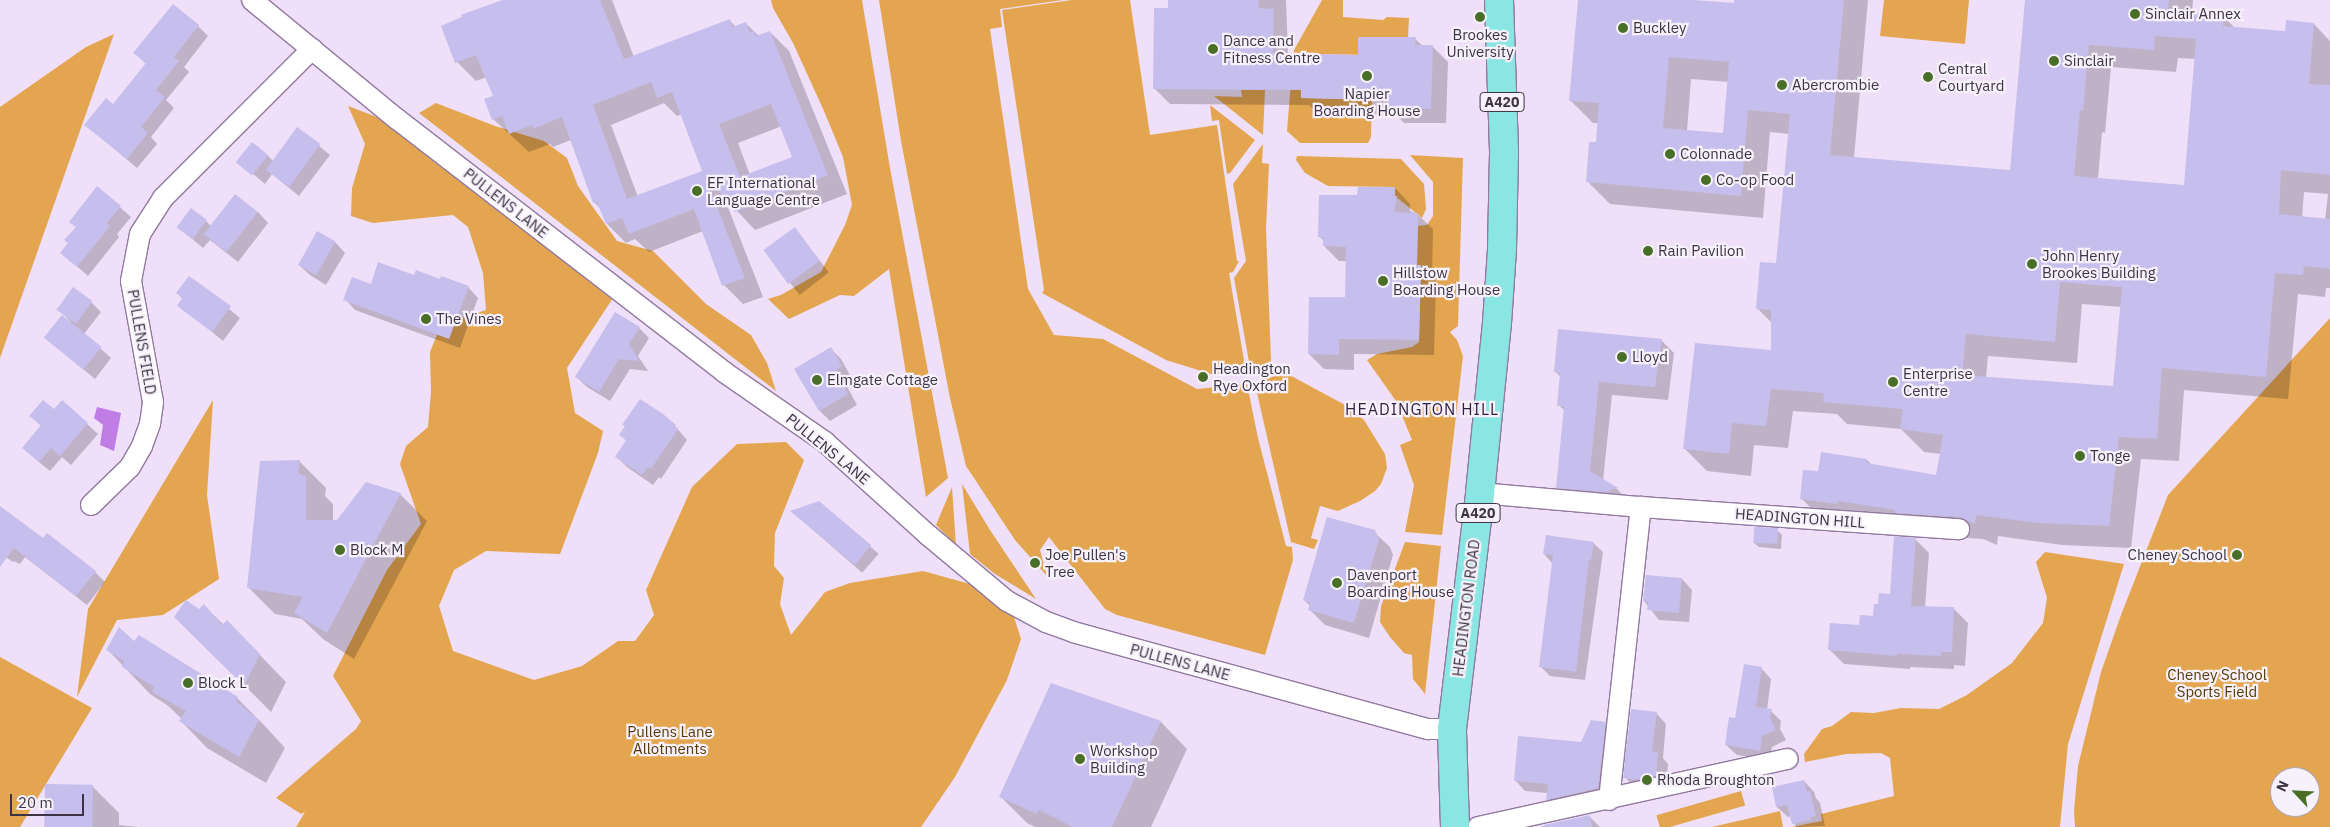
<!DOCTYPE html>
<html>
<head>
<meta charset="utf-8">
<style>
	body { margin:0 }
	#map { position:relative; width:2330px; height:827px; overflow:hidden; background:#efdff9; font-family:"IBM Plex Sans",sans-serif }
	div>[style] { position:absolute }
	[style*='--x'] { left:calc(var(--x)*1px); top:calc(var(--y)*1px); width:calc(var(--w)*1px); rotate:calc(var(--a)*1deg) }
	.green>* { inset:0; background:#e4a550; transform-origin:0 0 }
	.water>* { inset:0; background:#c07de6 }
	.shadow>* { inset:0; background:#0003; transform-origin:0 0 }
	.building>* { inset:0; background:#c6beec; transform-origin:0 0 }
	.roads { filter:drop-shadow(1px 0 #9179a0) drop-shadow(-1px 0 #9179a0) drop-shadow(0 1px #9179a0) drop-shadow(0 -1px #9179a0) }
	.street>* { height:20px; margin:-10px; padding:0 10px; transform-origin:10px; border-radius:10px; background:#fff }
	.primary>* { height:28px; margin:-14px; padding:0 14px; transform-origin:14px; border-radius:14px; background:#8ae6e3 }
	.dots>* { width:14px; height:14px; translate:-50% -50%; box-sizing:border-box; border:2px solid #f6f1fa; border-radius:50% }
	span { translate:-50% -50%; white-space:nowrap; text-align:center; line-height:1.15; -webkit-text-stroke:4.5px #f6f1fa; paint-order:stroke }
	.shield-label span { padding:1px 4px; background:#f6f1fa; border:1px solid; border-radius:4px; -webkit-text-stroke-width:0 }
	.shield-label { font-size:14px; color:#3d3344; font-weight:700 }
	.poi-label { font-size:15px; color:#3d3344 }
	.left { translate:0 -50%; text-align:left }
	.right { translate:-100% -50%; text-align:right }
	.street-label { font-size:15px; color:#3d3344 }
	.park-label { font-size:15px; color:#593904 }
	.neighbourhood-label { font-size:16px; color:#341f40; letter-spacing:1px }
	.north { position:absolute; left:2270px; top:767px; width:50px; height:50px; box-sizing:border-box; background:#f6f1fa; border:1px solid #aca5b1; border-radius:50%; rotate:295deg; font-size:14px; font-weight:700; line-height:20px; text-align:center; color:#3d3344 }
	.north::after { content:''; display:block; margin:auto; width:18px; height:22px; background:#496e27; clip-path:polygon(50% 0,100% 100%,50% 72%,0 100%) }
	.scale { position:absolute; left:10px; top:794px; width:74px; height:22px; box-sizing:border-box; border:2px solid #3d3344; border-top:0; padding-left:6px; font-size:15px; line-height:18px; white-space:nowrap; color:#3d3344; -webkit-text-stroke:4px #f6f1fa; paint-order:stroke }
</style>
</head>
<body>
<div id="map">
	<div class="green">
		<i style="clip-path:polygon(771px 0,862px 0,890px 168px,948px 478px,926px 497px,889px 269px,854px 296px,840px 295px,789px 319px,768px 299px,781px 295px,821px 272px,845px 225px,852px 205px,843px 157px,824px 111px,793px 43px,773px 8px)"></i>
		<i style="clip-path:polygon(879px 0,1063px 0,1000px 9px,1002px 27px,990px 29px,1028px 289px,1054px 335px,1103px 339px,1197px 389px,1247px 384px,1258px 438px,1286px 546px,1292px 547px,1293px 560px,1265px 655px,1117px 615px,1105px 609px,1049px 537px,1040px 550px,1047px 576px,1015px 540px,966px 466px,950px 398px,901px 141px)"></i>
		<i style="clip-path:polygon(1072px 0,1130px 0,1150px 135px,1217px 125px,1237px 261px,1239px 261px,1233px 272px,1229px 273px,1246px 372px,1211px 374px,1166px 360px,1042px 293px,1044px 290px,1002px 10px)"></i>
		<i style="clip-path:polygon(1322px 0,1343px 0,1343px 17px,1383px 20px,1387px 17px,1409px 18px,1408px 37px,1375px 55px,1302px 54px,1292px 71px,1294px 50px)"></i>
		<i style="clip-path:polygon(1884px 0,1969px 0,1965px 44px,1880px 36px)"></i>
		<i style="clip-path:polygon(114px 34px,0 358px,0 107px,86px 47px)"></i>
		<i style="clip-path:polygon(1291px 81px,1301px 81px,1301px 98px,1372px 100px,1371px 137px,1368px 143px,1300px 143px,1287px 131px)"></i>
		<i style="clip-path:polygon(1241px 90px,1265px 90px,1263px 135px,1214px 96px,1242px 97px)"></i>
		<i style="clip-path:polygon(436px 103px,495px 126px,544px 141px,567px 158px,578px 186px,617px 241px,653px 251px,706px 304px,751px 335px,767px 363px,776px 391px,419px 113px)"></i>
		<i style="clip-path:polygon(1210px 105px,1255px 140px,1230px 173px,1227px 174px,1219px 120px,1212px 121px)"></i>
		<i style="clip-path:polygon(348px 106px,382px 119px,437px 164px,613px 298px,567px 368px,575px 413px,603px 431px,598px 453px,560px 554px,486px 551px,454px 570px,439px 606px,453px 651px,534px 680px,582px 666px,618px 641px,635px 641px,654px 615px,646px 590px,692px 487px,737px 444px,786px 442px,804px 460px,775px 533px,774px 566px,784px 578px,780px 604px,791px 635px,825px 592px,850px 583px,923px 571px,970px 584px,1014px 617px,1021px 639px,1007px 680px,955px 777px,921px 827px,296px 827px,305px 812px,301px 814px,276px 798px,356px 729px,361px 721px,333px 676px,387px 570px,421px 524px,400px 464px,406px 446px,428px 427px,431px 392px,430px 352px,441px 325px,486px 310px,483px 273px,468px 227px,453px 215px,373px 223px,351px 216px,352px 188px,365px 144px)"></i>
		<i style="clip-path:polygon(1263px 144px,1262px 163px,1269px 164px,1266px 229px,1271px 360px,1270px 364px,1251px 373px,1234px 278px,1246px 261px,1233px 184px)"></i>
		<i style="clip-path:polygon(1410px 155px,1463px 158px,1458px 326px,1450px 332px,1457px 340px,1463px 356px,1442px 535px,1405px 532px,1414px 485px,1400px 445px,1412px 440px,1396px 401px,1367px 360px,1377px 354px,1412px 347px,1419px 342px,1421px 266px,1417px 265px,1418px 226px,1427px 225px,1433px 216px,1433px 182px)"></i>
		<i style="clip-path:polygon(1297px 156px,1401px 159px,1424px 184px,1426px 209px,1422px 218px,1395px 196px,1395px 187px,1328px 186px,1305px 173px,1296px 160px)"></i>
		<i style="clip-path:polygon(evenodd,2330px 318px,2330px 827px,2075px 827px,2074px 811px,2078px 766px,2101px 672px,2121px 615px,2168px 495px,2330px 318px,2280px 777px,2310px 777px,2310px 807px,2280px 807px,2280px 777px)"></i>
		<i style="clip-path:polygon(1284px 372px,1345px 405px,1364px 420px,1385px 454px,1387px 468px,1381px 484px,1375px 491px,1360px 501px,1338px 511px,1320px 506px,1311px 538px,1318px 540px,1314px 549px,1291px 542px,1255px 384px)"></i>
		<i style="clip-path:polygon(213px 400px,207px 495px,219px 579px,163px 615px,117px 620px,77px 697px,88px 609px)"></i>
		<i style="clip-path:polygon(962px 484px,990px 530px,1036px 599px,995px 574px,970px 554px)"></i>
		<i style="clip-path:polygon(952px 487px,956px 545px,936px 525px)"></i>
		<i style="clip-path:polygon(1405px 542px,1441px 546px,1425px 694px,1413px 679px,1412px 655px,1404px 653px,1390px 637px,1380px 622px,1381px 606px)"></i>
		<i style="clip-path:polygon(2045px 552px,2124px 564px,2068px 744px,2060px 827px,1791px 827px,1822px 821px,1821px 814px,1894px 796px,1890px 758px,1881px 753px,1846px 754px,1805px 762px,1804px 754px,1822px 729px,1832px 726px,1851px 712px,1874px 713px,1901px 708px,1939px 709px,1967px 695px,2012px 663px,2043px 623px,2047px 598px,2036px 562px)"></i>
		<i style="clip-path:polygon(0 657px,92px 708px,20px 827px,0 827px)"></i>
		<i style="left:1741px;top:791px;width:15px;height:88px;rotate:74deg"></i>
		<i style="clip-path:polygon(1780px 811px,1783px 827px,1712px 827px,1755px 817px)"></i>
	</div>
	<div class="water">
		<i style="clip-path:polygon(97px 407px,121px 413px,114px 451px,100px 445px,103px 425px,94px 418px)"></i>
	</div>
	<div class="shadow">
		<i style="clip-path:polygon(evenodd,503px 0,612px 0,634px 57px,729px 20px,736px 27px,745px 23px,759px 36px,770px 32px,789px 51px,847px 194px,755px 230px,724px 197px,763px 297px,743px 304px,724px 285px,703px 231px,649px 252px,635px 239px,626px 243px,607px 224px,602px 210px,594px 202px,571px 140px,553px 147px,550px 144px,529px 152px,493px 119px,494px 96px,487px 77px,476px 81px,457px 62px,462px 15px,503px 0,664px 103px,677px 116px,682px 114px,704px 171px,638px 197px,611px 125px,664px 103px,503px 0,782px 126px,794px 158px,750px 175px,738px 143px,782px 126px)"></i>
		<i style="clip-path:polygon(1169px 0,1286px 0,1288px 55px,1359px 56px,1415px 39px,1423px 46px,1432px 46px,1448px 62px,1446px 123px,1404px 123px,1396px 115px,1317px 113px,1309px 105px,1170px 104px,1154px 88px)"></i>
		<i style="clip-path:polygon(evenodd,1579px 0,1679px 0,1735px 5px,1736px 0,1868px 0,1854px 158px,2011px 172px,2026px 0,2193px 0,2192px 14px,2224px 17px,2235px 28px,2286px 32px,2314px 24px,2330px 41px,2330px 288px,2326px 288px,2325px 297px,2298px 294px,2288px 399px,2184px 390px,2179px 461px,2141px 459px,2131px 548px,2062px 545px,1998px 536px,1997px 545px,1983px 539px,1919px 535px,1824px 521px,1801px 498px,1820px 473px,1867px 460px,1872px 465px,1937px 476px,1941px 454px,1924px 452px,1901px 429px,1847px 424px,1837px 414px,1793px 411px,1788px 448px,1754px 445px,1751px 476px,1707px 471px,1685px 449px,1773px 351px,1773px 324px,1757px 308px,1777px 264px,1789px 134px,1770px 132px,1763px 218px,1610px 204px,1588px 182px,1597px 144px,1598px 123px,1593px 123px,1570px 100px,1579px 0,2178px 58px,2196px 59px,2185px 186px,2098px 179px,2102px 132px,2105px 133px,2111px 67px,2176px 72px,2178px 58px,1579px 0,1691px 79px,1729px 82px,1724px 134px,1687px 131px,1691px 79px,1579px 0,2304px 192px,2328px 194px,2325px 220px,2302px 218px,2304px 192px,1579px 0,2082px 304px,2122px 307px,2114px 387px,1986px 378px,1988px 356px,2077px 363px,2082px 304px)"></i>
		<i style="clip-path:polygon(198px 26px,208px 36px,184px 67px,189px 72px,166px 100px,174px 108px,151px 137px,157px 144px,137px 168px,86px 125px,113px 106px,146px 64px,135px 53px)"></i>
		<i style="clip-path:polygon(297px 128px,330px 155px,299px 196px,272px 174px,265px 184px,239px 162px,268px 156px,274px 162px)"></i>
		<i style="clip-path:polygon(98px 188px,131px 217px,117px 234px,119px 237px,88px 276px,62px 253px,70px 244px)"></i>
		<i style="clip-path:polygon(1395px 188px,1410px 204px,1410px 211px,1417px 214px,1433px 229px,1432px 278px,1436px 282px,1434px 355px,1354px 354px,1354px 370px,1324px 369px,1309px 354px,1347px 299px,1347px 261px,1339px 261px,1324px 246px,1324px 241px,1319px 236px,1358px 197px)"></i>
		<i style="clip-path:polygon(258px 212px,268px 223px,238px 262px,210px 240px,203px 248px,178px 227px,206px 221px,212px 227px)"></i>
		<i style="left:795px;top:229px;width:55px;height:37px;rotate:52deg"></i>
		<i style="clip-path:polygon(318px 232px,335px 242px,345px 253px,326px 285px,310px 275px,299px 265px)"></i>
		<i style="clip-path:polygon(190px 277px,240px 318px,223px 341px,179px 305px,183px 299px,177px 293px)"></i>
		<i style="clip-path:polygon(414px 277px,468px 287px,478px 298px,460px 348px,355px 310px,345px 299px,372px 285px)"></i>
		<i style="clip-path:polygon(91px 302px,101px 312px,84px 334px,111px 358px,95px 379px,46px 338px,71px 322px,57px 308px)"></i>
		<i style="clip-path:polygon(639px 328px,649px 338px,638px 356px,648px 371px,630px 369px,610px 401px,587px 387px,576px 377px)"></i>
		<i style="clip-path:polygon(1661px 340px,1674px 353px,1668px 400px,1612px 395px,1603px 481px,1617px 489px,1629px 502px,1571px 501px,1557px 487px,1565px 411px,1559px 405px,1561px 377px,1556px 372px)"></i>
		<i style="clip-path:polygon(831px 349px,841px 359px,851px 377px,844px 381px,857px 405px,830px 421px,820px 411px,796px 369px)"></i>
		<i style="clip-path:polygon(54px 411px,87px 424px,98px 434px,71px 465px,62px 457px,50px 471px,34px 458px,41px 426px,31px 416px)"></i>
		<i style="clip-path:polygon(675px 426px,687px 440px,661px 479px,659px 477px,653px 485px,627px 467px,617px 457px,627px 441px,620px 435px)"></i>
		<i style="clip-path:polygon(299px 461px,326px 488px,325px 496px,333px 504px,333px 522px,338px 522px,367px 483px,400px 494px,427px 521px,354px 659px,323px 639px,302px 619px,275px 614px,248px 587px)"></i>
		<i style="left:819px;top:502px;width:79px;height:25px;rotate:41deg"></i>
		<i style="clip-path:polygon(0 510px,95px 572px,105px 582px,87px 605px,25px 557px,20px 564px,14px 561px,13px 562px,0 553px)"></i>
		<i style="clip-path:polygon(1777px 530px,1782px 535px,1781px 549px,1759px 547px,1754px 543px)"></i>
		<i style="clip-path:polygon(1374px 532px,1390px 547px,1393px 555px,1369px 638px,1325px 625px,1309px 609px,1310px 606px,1304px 600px)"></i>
		<i style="clip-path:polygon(1547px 536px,1593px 543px,1603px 552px,1585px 680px,1550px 676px,1541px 667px,1553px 564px,1544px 554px)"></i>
		<i style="clip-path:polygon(1915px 539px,1929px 553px,1925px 607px,1954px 609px,1968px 623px,1965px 666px,1954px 665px,1954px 669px,1910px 667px,1910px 669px,1844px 664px,1830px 650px,1874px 617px,1879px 605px,1891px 595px)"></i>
		<i style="clip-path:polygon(1682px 579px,1692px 590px,1689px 622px,1659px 620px,1644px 601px)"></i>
		<i style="clip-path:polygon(204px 606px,224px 625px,254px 649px,286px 682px,271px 712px,176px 617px,199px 610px)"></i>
		<i style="clip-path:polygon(134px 642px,237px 698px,264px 725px,285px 748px,266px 783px,207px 748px,181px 721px,182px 719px,167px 705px,150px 694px,107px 649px)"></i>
		<i style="clip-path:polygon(1761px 668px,1771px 679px,1767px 710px,1771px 711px,1781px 721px,1780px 729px,1786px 740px,1772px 747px,1770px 760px,1737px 755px,1726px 745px)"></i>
		<i style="clip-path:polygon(1656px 713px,1666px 724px,1663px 758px,1668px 764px,1666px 786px,1635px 788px,1625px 777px)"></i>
		<i style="clip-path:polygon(1161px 722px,1187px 749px,1151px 827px,1035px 827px,1027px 823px,1000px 796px)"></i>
		<i style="clip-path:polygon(1605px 723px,1615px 733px,1608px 799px,1558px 810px,1548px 799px,1548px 793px,1525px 791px,1515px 780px,1582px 743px)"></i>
		<i style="clip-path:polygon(1804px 781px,1814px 792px,1816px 798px,1820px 803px,1825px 826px,1796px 827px,1791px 816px,1788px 817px,1777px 807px)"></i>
		<i style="clip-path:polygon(92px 786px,119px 813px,119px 825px,139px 827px,46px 827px)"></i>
		<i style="clip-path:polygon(1589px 816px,1600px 827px,1540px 827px)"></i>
	</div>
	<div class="building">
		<i style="clip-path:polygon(evenodd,503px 0,600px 0,624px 59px,730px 19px,732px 27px,746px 22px,750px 33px,754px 31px,756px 36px,770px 31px,828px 175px,735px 212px,707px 176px,705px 177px,745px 278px,722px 286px,694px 209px,629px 234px,622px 218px,606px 224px,597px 202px,593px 203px,562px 117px,533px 129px,532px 125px,509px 134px,502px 116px,492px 120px,484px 99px,493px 96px,476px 55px,455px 63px,441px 26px,462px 17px,461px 15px,503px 0,651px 82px,657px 98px,672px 92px,702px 171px,627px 199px,593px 105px,651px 82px,503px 0,771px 104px,792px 157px,740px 177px,719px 124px,771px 104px)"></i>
		<i style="clip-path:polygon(1168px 0,1259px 0,1258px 8px,1274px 9px,1273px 53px,1358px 55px,1358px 37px,1416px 37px,1415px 45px,1433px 45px,1431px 109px,1388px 108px,1388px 100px,1301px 98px,1301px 90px,1153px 89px,1154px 8px,1168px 8px)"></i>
		<i style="clip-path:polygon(evenodd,1578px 0,1694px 0,1734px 3px,1734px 0,1844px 0,1830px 155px,2010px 170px,2025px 0,2169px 0,2168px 10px,2224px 16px,2223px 26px,2285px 31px,2286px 20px,2314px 23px,2309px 84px,2330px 85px,2330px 175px,2281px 170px,2279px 214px,2330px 219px,2330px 269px,2304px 266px,2303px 275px,2275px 273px,2266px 377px,2162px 368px,2157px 439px,2119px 437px,2109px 526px,2038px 523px,1976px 515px,1975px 524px,1960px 517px,1895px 513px,1895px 510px,1838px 501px,1837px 504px,1800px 499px,1803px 470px,1818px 471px,1821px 452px,1867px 459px,1867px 463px,1936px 475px,1943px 435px,1900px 429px,1903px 409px,1823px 402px,1824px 393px,1771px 389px,1766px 426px,1732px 423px,1729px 454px,1683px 449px,1695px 343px,1771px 350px,1771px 310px,1756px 309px,1760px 262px,1776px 263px,1790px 114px,1748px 110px,1741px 196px,1586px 182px,1589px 142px,1596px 142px,1599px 103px,1569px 101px,1578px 0,2155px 36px,2196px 39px,2184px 185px,2074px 176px,2080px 110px,2083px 111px,2089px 45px,2154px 50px,2155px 36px,1578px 0,1669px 57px,1729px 62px,1723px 133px,1663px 128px,1669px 57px,1578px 0,2060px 282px,2122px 287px,2113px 386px,1962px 375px,1966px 334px,2055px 342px,2060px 282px)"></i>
		<i style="clip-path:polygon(173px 4px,199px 25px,174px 57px,179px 61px,156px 90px,165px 97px,141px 127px,148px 133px,127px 159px,84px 125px,106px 98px,113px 104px,146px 63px,133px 53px)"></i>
		<i style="left:297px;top:127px;width:29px;height:53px;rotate:36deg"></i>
		<i style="left:252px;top:142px;width:21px;height:26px;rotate:39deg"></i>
		<i style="clip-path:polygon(97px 186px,121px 206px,107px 223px,110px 226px,77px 267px,60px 253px,68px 243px,64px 240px,76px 227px,69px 222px)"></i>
		<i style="clip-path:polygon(1358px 187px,1395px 187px,1395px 196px,1397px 196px,1394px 212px,1418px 213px,1417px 265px,1421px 265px,1419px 340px,1339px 339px,1339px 355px,1308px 354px,1309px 297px,1345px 297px,1346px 247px,1323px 246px,1323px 237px,1318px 237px,1319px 195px,1357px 195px)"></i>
		<i style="left:235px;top:194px;width:29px;height:51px;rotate:38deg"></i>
		<i style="left:191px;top:208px;width:20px;height:24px;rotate:37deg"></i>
		<i style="left:795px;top:227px;width:42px;height:39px;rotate:54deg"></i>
		<i style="left:317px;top:231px;width:21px;height:39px;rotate:29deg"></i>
		<i style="clip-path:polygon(378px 262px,414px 275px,416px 270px,440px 279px,441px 276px,469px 286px,449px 339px,343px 300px,352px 277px,371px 284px)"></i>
		<i style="clip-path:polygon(189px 276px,231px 306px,212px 332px,177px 306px,182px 298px,176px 293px)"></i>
		<i style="left:73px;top:287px;width:24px;height:28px;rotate:36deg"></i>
		<i style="clip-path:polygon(615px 312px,640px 327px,629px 344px,639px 361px,619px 359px,599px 392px,575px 377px)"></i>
		<i style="left:62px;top:315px;width:51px;height:29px;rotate:39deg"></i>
		<i style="clip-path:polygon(1558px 329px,1662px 339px,1655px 387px,1599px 382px,1590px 471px,1618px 488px,1604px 492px,1556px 488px,1564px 406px,1557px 406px,1560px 373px,1554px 372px)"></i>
		<i style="clip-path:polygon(831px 347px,842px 366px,835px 371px,848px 394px,819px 411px,794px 369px)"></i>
		<i style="clip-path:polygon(640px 399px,663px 414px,676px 425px,674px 427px,678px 429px,651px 469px,648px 467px,642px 475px,615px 457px,626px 440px,619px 435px,625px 426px,622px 425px)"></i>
		<i style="clip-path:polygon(43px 400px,54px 409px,62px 400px,88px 423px,60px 456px,51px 448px,39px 462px,22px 448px,41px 425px,29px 416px)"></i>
		<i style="clip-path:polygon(300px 460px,298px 473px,306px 476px,306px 520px,337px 520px,366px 482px,401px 493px,327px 633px,294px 613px,303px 597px,247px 588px,260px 461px)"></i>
		<i style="clip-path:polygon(819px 501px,871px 545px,855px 565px,790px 511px)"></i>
		<i style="clip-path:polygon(0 506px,43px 538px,47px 533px,96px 571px,76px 596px,14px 548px,0 567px)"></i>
		<i style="clip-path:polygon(1327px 517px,1375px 530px,1379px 539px,1354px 623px,1308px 610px,1310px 603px,1303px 600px)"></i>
		<i style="left:1754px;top:527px;width:24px;height:16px;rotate:2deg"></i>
		<i style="clip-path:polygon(1546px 535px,1594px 542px,1591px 560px,1589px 560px,1576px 672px,1539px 667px,1553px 555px,1543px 554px)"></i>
		<i style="clip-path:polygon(1894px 536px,1916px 538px,1911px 606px,1954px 607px,1952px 652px,1941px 652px,1941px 656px,1897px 654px,1897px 656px,1828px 650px,1830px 623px,1859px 625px,1860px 615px,1873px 616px,1874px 604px,1878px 604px,1879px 593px,1890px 594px)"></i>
		<i style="clip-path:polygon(1646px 575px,1682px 578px,1679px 613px,1647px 610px,1648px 602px,1643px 601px)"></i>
		<i style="clip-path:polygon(186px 600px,199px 609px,204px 604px,222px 625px,227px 620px,260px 654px,244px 686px,174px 617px)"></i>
		<i style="clip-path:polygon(119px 627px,134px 641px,139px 635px,238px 697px,236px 701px,259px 720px,239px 757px,179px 721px,186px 711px,152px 692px,154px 687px,122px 667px,124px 661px,106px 650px)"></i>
		<i style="clip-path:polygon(1744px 664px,1762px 667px,1756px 707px,1772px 709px,1770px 718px,1776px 730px,1762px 736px,1760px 751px,1725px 745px,1729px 717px,1735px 718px)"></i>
		<i style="clip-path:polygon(1051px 683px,1161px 721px,1112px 827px,1073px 827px,1039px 810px,1037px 814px,999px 797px)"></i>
		<i style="clip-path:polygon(1631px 709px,1657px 712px,1652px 752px,1658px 752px,1656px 776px,1639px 780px,1623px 778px)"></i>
		<i style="clip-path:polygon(1591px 720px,1606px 722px,1598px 788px,1546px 800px,1548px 784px,1514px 781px,1518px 736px,1581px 742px)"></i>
		<i style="clip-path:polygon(1804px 780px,1807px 792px,1810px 791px,1816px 816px,1810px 817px,1811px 820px,1792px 824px,1787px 805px,1776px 807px,1772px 787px)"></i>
		<i style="left:45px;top:784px;width:48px;height:43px;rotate:1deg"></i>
		<i style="clip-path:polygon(1590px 815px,1592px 827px,1544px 827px,1544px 825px)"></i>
	</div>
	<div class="roads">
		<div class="street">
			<i style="--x:252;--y:0;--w:188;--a:39.4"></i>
			<i style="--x:397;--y:119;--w:413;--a:37.7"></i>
			<i style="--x:724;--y:372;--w:123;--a:34.7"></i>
			<i style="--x:825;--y:442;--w:139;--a:42.1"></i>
			<i style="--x:928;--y:535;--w:103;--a:39.9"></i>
			<i style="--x:1007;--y:601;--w:44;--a:28.3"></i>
			<i style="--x:1046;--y:622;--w:29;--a:20"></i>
			<i style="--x:1073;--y:632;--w:368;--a:15.3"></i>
			<i style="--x:1428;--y:729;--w:24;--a:0"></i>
			<i style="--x:1480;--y:493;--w:162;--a:5"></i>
			<i style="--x:1641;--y:507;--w:319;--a:4"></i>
			<i style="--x:91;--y:505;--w:54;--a:-44.3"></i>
			<i style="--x:130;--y:467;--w:24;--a:-60"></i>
			<i style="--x:142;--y:446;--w:23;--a:-70"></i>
			<i style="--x:150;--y:424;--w:22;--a:-82"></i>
			<i style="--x:153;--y:402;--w:123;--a:-100.3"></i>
			<i style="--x:131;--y:281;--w:48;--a:-79.2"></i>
			<i style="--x:140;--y:234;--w:43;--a:-57.4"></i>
			<i style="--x:163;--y:198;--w:211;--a:-45"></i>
			<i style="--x:1609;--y:800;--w:295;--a:-83.8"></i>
			<i style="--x:1478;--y:827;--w:317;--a:-12.4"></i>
		</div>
		<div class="primary">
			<i style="--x:1455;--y:827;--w:98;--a:-91.8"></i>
			<i style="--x:1452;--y:729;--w:238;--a:-83.2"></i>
			<i style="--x:1480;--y:493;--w:171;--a:-84.3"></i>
			<i style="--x:1497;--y:323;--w:74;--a:-86.1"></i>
			<i style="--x:1502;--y:249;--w:98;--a:-88.8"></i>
			<i style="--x:1504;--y:151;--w:151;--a:-91.9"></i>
		</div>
	</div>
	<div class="dots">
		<i style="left:2135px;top:14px;background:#496e27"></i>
		<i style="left:1480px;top:17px;background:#496e27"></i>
		<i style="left:1623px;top:28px;background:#496e27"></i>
		<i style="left:1213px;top:49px;background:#496e27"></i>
		<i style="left:2054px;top:61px;background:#496e27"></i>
		<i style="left:1367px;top:76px;background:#496e27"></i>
		<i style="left:1928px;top:77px;background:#496e27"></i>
		<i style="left:1782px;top:85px;background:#496e27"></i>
		<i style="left:1670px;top:154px;background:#496e27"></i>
		<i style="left:1706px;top:180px;background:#496e27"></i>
		<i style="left:697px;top:191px;background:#496e27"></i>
		<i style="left:1648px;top:251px;background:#496e27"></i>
		<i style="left:2032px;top:264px;background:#496e27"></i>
		<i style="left:1383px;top:281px;background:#496e27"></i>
		<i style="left:426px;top:319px;background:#496e27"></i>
		<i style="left:1622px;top:357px;background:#496e27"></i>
		<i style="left:1203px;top:377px;background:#496e27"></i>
		<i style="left:817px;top:380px;background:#496e27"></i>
		<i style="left:1893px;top:382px;background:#496e27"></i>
		<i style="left:2080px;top:456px;background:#496e27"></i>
		<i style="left:340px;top:550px;background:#496e27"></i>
		<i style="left:2237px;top:555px;background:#496e27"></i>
		<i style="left:1035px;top:563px;background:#496e27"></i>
		<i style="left:1337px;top:583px;background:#496e27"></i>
		<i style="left:188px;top:683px;background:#496e27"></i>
		<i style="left:1080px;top:759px;background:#496e27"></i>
		<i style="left:1647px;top:780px;background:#496e27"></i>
	</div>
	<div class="shield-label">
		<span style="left:1502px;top:102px">A420</span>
		<span style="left:1478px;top:513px">A420</span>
	</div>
	<div class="poi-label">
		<span class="left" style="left:2145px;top:14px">Sinclair Annex</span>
		<span class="left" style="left:1633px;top:28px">Buckley</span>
		<span style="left:1480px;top:43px">Brookes<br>University</span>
		<span class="left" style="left:1223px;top:49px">Dance and<br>Fitness Centre</span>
		<span class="left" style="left:2064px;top:61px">Sinclair</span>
		<span class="left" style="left:1938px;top:77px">Central<br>Courtyard</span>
		<span class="left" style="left:1792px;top:85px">Abercrombie</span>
		<span style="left:1367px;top:102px">Napier<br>Boarding House</span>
		<span class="left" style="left:1680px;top:154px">Colonnade</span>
		<span class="left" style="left:1716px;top:180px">Co-op Food</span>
		<span class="left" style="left:707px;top:191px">EF International<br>Language Centre</span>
		<span class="left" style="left:1658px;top:251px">Rain Pavilion</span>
		<span class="left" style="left:2042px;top:264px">John Henry<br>Brookes Building</span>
		<span class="left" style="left:1393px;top:281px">Hillstow<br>Boarding House</span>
		<span class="left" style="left:436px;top:319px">The Vines</span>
		<span class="left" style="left:1632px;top:357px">Lloyd</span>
		<span class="left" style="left:1213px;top:377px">Headington<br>Rye Oxford</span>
		<span class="left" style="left:1903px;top:382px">Enterprise<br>Centre</span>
		<span class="left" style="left:827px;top:380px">Elmgate Cottage</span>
		<span class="left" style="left:2090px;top:456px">Tonge</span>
		<span class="left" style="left:350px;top:550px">Block M</span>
		<span class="left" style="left:1045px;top:563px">Joe Pullen's<br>Tree</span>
		<span class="right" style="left:2227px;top:555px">Cheney School</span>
		<span class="left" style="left:1347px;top:583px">Davenport<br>Boarding House</span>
		<span class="left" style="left:198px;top:683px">Block L</span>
		<span class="left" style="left:1090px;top:759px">Workshop<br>Building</span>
		<span class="left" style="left:1657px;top:780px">Rhoda Broughton</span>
	</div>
	<div class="street-label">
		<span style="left:506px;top:203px;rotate:38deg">PULLENS LANE</span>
		<span style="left:142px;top:342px;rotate:80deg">PULLENS FIELD</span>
		<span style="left:828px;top:449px;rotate:39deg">PULLENS LANE</span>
		<span style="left:1800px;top:518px;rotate:4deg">HEADINGTON HILL</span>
		<span style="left:1466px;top:608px;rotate:-83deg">HEADINGTON ROAD</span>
		<span style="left:1180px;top:662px;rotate:15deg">PULLENS LANE</span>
	</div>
	<div class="park-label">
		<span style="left:2217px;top:683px">Cheney School<br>Sports Field</span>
		<span style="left:670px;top:740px">Pullens Lane<br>Allotments</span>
	</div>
	<div class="neighbourhood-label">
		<span style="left:1422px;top:409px">HEADINGTON HILL</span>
	</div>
	<div class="north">N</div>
	<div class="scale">20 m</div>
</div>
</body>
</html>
